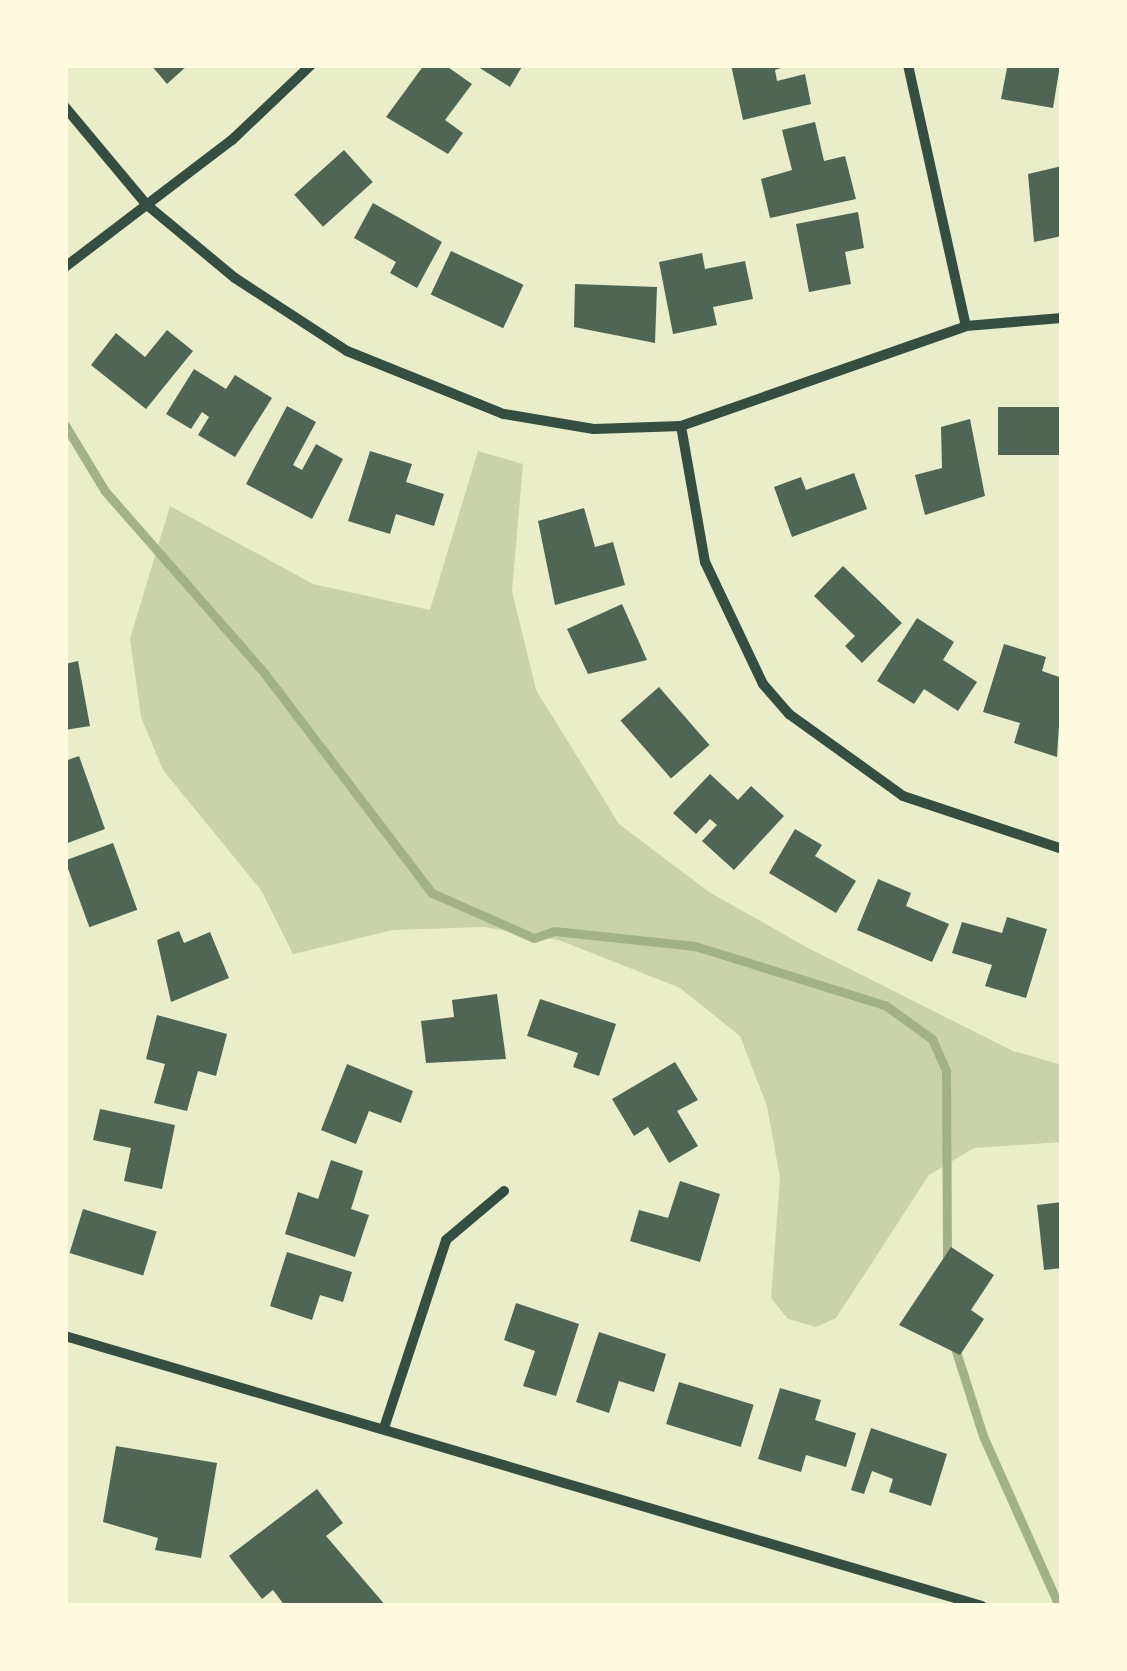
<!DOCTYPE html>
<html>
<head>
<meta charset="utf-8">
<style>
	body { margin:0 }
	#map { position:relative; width:1127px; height:1671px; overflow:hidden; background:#e9edc9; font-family:Cabin,sans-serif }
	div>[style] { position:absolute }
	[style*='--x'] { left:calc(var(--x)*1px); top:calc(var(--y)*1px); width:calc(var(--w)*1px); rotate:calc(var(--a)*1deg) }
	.green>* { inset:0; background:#cad2ad }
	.stream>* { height:9px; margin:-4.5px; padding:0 4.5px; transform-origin:4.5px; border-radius:4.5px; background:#a3b18a }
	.building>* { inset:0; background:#4f6655; transform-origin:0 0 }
	.minor>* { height:10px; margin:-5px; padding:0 5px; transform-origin:5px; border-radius:5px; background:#344e41 }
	span { translate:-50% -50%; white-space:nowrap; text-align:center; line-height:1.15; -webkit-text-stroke:8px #fefae0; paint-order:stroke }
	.frame { position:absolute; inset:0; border:68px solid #fefae0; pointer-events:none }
</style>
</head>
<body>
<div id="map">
	<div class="green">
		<i style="clip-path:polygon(478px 451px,523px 464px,512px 591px,536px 690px,619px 824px,709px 892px,808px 948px,1013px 1051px,1062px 1065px,1062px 1142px,974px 1148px,929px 1175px,836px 1318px,816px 1327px,788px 1319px,771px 1298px,780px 1178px,767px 1106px,740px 1036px,680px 988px,559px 940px,484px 927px,393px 930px,293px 954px,261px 890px,163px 770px,141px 717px,130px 639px,170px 506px,313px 584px,430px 610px)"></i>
	</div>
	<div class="stream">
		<i style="--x:65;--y:425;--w:77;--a:58.8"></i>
		<i style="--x:105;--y:491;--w:243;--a:48.8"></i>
		<i style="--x:265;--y:674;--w:275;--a:52.7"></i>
		<i style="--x:432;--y:893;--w:111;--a:23.8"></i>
		<i style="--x:534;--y:938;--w:21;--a:-19"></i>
		<i style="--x:554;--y:931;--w:142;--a:6.1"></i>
		<i style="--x:695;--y:946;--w:199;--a:17.3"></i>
		<i style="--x:885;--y:1005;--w:58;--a:35.9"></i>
		<i style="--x:932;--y:1039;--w:35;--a:66"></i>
		<i style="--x:946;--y:1071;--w:190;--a:89.7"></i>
		<i style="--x:954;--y:1345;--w:96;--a:72.3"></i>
		<i style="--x:983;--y:1436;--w:186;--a:65.9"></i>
	</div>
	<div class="building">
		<i style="clip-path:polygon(151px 65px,188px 65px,167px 84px)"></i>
		<i style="clip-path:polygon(424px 65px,445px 65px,472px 84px,445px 120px,463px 133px,448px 154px,386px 117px)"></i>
		<i style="clip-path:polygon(475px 65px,523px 65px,510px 87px)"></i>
		<i style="clip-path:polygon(731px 65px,790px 65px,775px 70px,777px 81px,805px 74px,811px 104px,743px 120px)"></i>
		<i style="clip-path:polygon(1060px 65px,1053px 108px,1001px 99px,1007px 68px)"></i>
		<i style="clip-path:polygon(815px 122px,824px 161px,845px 156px,856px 199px,770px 218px,761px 179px,792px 170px,782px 130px)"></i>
		<i style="left:344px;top:150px;width:43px;height:67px;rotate:48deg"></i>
		<i style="clip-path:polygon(1062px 166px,1062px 236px,1034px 242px,1028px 174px)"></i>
		<i style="clip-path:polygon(373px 203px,442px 242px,417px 288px,390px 273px,396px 262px,354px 238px)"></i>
		<i style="clip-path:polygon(858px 212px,864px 248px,845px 252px,851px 284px,809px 292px,796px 224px)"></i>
		<i style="left:451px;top:251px;width:80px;height:48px;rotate:25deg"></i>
		<i style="clip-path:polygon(702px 253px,705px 269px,745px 261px,753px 299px,713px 307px,717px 325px,673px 334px,659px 262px)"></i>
		<i style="clip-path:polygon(575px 284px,657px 287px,655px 343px,574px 327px)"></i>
		<i style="clip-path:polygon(167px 330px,193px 351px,146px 409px,91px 365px,116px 333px,145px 357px)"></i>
		<i style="clip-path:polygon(194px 369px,226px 389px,235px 375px,272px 398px,235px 457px,198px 435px,209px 417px,202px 412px,191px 429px,166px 414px)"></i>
		<i style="clip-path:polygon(287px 406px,316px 422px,293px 465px,302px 470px,316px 444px,343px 459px,312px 519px,246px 484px)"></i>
		<i style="left:1062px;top:407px;width:48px;height:64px;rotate:90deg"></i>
		<i style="clip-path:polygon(970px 419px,985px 496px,925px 515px,915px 475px,942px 468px,941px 427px)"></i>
		<i style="clip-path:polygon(370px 451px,412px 464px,406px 482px,444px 494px,434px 526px,396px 514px,390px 534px,348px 521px)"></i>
		<i style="clip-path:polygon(854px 473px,867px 509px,792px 537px,774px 487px,801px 477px,806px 490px)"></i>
		<i style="clip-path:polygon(584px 508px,595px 547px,613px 542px,625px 585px,555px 605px,538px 521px)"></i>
		<i style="clip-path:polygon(843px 566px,902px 623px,862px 663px,845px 646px,855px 636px,814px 596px)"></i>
		<i style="clip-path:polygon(622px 604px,647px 660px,588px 674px,567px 629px)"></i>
		<i style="clip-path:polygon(917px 618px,954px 642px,943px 660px,977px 682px,958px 711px,924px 689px,914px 704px,877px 681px)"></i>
		<i style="clip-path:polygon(1004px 644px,1046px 657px,1042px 671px,1062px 678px,1057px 757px,1014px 743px,1020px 723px,983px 712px)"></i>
		<i style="clip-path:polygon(78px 661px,90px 726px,65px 730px,65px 664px)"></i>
		<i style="left:659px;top:687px;width:77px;height:51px;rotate:49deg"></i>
		<i style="clip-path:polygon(79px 756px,105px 829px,65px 844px,65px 761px)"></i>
		<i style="clip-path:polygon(710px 774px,738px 800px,751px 786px,784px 816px,734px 870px,702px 841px,717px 825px,710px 819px,696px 834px,673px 813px)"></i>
		<i style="clip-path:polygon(795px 829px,822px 845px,815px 856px,856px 881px,836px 913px,769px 873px)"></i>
		<i style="left:113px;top:843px;width:71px;height:51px;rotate:70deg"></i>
		<i style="clip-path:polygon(878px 879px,911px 893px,906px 906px,949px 924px,932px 962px,857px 930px)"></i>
		<i style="clip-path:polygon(1007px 917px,1047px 929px,1026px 998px,985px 986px,992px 965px,952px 953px,962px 922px,1002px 933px)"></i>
		<i style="clip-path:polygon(179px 931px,184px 943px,210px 932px,229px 978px,171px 1002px,157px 940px)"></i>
		<i style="clip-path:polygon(497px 994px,506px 1059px,426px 1063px,421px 1021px,454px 1017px,452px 1000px)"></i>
		<i style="clip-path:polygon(540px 999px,616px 1024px,599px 1076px,573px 1067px,578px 1053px,527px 1036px)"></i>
		<i style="clip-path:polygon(157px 1015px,227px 1034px,216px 1076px,198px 1071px,187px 1111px,154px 1103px,165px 1064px,146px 1059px)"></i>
		<i style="clip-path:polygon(675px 1062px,698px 1100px,677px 1111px,698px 1146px,669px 1163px,648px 1127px,634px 1136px,612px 1099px)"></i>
		<i style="clip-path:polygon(347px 1064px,413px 1091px,401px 1123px,369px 1111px,356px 1144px,321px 1130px)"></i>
		<i style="clip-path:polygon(100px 1109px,175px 1125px,162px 1189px,124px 1181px,131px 1148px,93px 1140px)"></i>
		<i style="clip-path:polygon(331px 1160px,363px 1171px,351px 1209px,369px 1215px,355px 1257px,285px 1234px,298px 1192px,318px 1199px)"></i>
		<i style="clip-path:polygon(680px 1181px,720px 1194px,700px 1262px,630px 1241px,639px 1210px,668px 1218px)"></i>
		<i style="clip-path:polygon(1062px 1202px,1062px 1268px,1044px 1270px,1037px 1205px)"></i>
		<i style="left:83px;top:1209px;width:77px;height:46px;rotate:17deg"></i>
		<i style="clip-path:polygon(951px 1247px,994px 1275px,971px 1310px,984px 1319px,960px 1355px,899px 1325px)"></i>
		<i style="clip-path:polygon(287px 1252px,352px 1272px,343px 1302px,320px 1295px,312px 1320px,270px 1306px)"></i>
		<i style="clip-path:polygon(516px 1303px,579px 1324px,556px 1396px,523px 1386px,535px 1351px,504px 1340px)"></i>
		<i style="clip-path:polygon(599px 1332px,666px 1354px,654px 1392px,619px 1381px,609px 1413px,576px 1402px)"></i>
		<i style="left:679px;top:1382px;width:78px;height:44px;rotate:17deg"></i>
		<i style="clip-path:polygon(780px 1388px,821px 1400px,815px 1420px,856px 1433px,846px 1467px,806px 1455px,801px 1472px,758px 1459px)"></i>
		<i style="clip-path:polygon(871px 1428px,947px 1454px,931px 1506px,889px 1492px,893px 1479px,872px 1471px,864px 1494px,851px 1490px)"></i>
		<i style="clip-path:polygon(116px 1446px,217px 1463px,201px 1558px,155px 1550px,158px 1538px,103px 1522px)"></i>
		<i style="clip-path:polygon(317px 1489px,343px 1523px,326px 1536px,386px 1606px,285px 1606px,273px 1590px,262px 1599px,229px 1556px)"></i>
	</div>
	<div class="minor">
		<i style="--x:908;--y:65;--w:267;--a:77.5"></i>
		<i style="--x:65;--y:107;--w:128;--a:50.1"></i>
		<i style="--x:147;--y:205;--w:114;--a:39.7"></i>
		<i style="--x:235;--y:278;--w:134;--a:33.1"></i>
		<i style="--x:347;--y:351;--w:169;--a:21.9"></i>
		<i style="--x:504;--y:414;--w:91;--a:9.5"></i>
		<i style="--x:594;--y:429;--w:87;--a:-2"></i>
		<i style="--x:681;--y:426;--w:302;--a:-19.3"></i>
		<i style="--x:966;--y:326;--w:96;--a:-4.8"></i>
		<i style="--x:65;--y:267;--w:210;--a:-37.3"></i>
		<i style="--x:232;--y:140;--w:109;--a:-43.5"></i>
		<i style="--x:681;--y:426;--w:138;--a:80"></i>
		<i style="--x:705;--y:562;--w:135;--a:64.6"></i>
		<i style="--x:763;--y:684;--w:40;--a:49"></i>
		<i style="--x:789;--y:714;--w:140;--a:35.7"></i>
		<i style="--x:903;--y:796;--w:168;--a:18.4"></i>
		<i style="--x:65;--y:1336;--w:956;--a:16.41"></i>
		<i style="--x:384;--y:1428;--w:198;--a:-71.7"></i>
		<i style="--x:446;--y:1240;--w:76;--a:-40.2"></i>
	</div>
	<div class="frame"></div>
</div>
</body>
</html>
